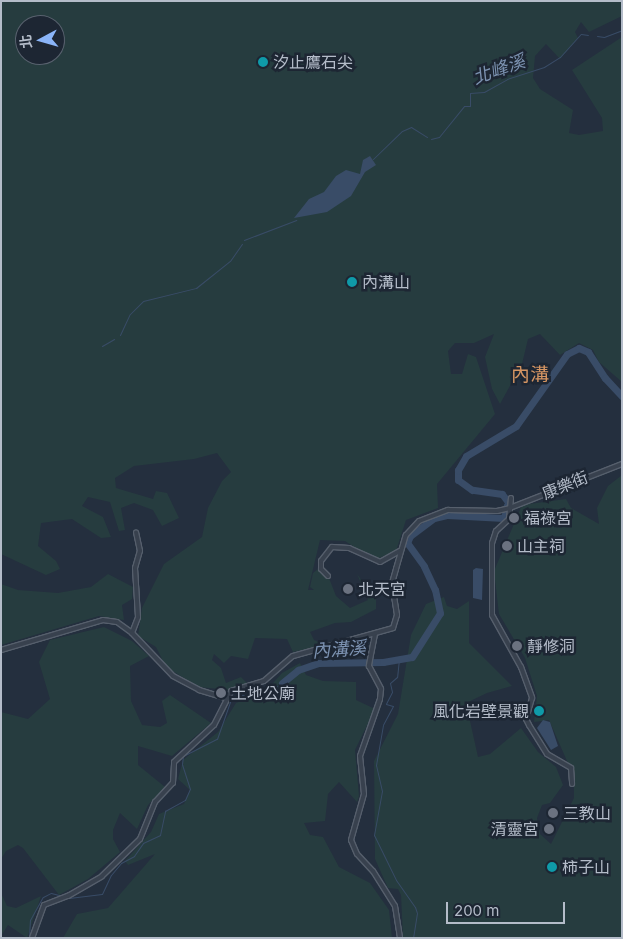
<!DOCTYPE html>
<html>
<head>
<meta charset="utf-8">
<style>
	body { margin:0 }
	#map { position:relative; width:623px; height:939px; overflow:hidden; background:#242f3e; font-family:Inter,"Noto Sans TC",sans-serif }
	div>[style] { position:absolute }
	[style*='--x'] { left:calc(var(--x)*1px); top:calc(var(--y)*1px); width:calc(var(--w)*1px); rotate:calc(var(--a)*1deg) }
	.green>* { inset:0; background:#263c3f }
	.water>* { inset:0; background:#394c67 }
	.stream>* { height:1px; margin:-0.5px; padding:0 0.5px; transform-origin:0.5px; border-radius:0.5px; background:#394c67 }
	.river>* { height:7px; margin:-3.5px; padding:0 3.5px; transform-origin:3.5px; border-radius:3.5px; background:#394c67 }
	.roads { filter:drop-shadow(1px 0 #565f6c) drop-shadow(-1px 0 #565f6c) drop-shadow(0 1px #565f6c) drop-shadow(0 -1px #565f6c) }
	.street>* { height:4px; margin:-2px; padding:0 2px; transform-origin:2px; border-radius:2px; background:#38414e }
	.dots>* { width:14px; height:14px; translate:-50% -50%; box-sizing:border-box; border:2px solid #1d2633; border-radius:50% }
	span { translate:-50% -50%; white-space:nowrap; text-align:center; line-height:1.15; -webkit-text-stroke:5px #1d2633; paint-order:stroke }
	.poi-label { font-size:16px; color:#b4bcc9 }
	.left { translate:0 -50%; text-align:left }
	.right { translate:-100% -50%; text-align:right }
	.street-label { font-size:16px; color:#b4bcc9 }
	.water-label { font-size:18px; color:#7c92b1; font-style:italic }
	.quarter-label { font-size:19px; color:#d59563 }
	.frame { position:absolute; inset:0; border:2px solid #b4bcc9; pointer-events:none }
	.north { position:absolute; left:15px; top:15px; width:50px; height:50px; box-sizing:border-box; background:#1d2633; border:1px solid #59626f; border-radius:50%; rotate:264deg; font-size:14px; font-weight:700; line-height:20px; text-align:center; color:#b4bcc9 }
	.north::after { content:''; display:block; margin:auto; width:18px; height:22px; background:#8ab4f8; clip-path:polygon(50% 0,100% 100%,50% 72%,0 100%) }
	.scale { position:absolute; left:446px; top:902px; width:119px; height:22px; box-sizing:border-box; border:2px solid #b4bcc9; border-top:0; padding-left:6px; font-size:15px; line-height:18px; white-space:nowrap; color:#b4bcc9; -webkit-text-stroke:4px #1d2633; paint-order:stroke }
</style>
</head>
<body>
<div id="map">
	<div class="green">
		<i style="clip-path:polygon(evenodd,1px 1px,622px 1px,622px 16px,589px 32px,581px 22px,575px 32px,578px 38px,560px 59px,546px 44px,535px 56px,533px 78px,540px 89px,573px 110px,569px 133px,579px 135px,603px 131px,602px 118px,572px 70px,622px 37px,622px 382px,599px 362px,593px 350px,579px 343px,560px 355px,540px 334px,528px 339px,522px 364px,500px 404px,492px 389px,485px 357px,494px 334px,474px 343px,455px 343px,448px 351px,451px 374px,462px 374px,468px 354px,476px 357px,495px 414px,437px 484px,438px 508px,406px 520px,396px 551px,374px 560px,345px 541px,320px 540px,308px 590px,314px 590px,310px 587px,313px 573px,318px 569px,329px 578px,336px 596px,350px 608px,368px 600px,357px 574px,376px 600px,376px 609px,351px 622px,335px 623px,310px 632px,314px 640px,325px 645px,293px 652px,287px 639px,255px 638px,248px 659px,231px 656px,224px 663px,214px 654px,212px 660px,221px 668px,226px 683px,241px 677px,248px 684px,229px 690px,199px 687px,166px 667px,156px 647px,138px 636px,142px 608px,164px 564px,202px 537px,208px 508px,222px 481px,231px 472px,217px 453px,194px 459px,134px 466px,115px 478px,116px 488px,153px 499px,156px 491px,167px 493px,179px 518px,162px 526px,153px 510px,134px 503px,121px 508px,125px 530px,119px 531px,110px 502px,88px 497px,82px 506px,103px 517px,111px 537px,101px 538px,72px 519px,41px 523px,38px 546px,56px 561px,60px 569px,46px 575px,1px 554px,1px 1px,25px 25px,55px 25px,55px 55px,25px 55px,25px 25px)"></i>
		<i style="clip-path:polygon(622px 475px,622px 938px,403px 938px,401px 895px,398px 889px,388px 888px,375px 859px,374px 761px,398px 714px,411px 635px,426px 604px,444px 597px,447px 606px,457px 609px,469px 601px,469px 643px,512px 686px,487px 693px,466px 703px,478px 757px,490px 754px,521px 728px,538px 752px,556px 767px,563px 785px,550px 803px,542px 805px,537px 818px,540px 834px,551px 844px,574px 798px,574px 777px,549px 720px,534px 722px,537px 696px,525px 658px,499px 614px,494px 571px,522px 505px,566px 499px,571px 508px,599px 524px,597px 508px,608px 486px)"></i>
		<i style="clip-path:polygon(108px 574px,133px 587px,132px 599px,122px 605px,124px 620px,99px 616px,1px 645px,1px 584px,18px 590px,58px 593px,91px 587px)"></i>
		<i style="clip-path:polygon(104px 627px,132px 641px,149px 656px,130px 666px,131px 701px,142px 725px,160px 727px,167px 723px,162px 701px,170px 695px,211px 723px,172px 756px,138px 746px,138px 765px,165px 787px,148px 805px,137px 829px,120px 813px,113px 830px,113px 839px,120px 852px,88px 879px,59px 895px,23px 848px,18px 845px,6px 851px,1px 859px,1px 712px,28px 719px,50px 699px,39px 662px,50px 640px)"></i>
		<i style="clip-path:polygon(300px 663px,306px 675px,323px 681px,356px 682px,356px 700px,375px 709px,355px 750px,359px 796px,357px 802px,339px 782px,328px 794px,325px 821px,304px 823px,310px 835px,323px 837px,339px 867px,370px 883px,389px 910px,392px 938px,63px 938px,77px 914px,108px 908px,155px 854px,128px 865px,125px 861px,151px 832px,159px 814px,184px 804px,190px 790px,178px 779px,183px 760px,218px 732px,236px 703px,266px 691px,282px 673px)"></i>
		<i style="clip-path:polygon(1px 893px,7px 906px,16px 908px,41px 896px,27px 938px,8px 925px,1px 936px)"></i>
	</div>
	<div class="water">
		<i style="clip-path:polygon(370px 156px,376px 165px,365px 172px,351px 196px,327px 212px,294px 218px,309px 199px,324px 192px,336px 176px,346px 170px,360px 174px,363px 160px)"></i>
		<i style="clip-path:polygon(476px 568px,483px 569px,482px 600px,473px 598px,473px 570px)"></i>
		<i style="clip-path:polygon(543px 720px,550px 722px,558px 746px,551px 750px,537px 728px)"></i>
	</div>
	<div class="stream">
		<i style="--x:597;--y:36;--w:7;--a:8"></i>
		<i style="--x:604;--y:37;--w:19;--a:-21"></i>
		<i style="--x:431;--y:139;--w:8;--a:-14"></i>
		<i style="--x:439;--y:137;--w:40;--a:-51"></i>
		<i style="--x:464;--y:106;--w:6;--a:0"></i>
		<i style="--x:470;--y:106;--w:13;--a:-90"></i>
		<i style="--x:470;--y:93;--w:14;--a:-4"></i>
		<i style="--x:484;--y:92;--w:26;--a:-29"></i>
		<i style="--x:507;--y:79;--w:39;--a:-18"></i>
		<i style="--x:544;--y:67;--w:19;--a:-32"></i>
		<i style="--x:560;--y:57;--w:31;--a:-48"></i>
		<i style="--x:581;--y:34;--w:7;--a:8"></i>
		<i style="--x:373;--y:159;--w:40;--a:-44"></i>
		<i style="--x:402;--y:131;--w:10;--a:-24"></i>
		<i style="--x:411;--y:127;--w:19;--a:32"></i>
		<i style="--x:244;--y:240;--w:56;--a:-21"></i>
		<i style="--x:120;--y:335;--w:23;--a:-65"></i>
		<i style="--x:130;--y:314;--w:18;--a:-45"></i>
		<i style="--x:143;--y:301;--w:55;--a:-13.8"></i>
		<i style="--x:196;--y:288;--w:43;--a:-38.5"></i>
		<i style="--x:230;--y:261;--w:21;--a:-55"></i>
		<i style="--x:102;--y:346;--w:14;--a:-30"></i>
		<i style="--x:399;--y:659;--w:18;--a:96"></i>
		<i style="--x:397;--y:677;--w:9;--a:139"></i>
		<i style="--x:390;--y:683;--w:9;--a:77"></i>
		<i style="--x:392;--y:692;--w:13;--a:117"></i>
		<i style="--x:386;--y:704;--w:7;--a:16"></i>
		<i style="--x:393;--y:706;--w:21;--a:118"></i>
		<i style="--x:383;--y:725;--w:41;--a:99.9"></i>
		<i style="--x:376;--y:765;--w:27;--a:77"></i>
		<i style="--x:382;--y:791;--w:45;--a:100.3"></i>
		<i style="--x:374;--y:835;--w:50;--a:63.9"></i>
		<i style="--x:396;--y:880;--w:33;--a:55"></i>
		<i style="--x:415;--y:907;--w:6;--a:72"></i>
		<i style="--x:417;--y:913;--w:25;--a:99"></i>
		<i style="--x:69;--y:898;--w:33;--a:-7"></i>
		<i style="--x:102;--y:894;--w:21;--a:-65"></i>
		<i style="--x:111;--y:875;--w:16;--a:-50"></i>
		<i style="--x:121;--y:863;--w:15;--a:-28"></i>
		<i style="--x:134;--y:856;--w:16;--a:-55"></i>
		<i style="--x:143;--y:843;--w:19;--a:-25"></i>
		<i style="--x:160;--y:835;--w:25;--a:-78"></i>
		<i style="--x:165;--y:811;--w:23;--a:-29"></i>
		<i style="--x:185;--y:800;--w:12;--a:-66"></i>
		<i style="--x:190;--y:789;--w:26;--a:-108"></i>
		<i style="--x:182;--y:764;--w:8;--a:-83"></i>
		<i style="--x:183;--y:756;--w:38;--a:-27"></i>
		<i style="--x:217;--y:739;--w:42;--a:-70.7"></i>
		<i style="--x:231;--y:699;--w:12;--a:-20"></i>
		<i style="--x:242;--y:695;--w:22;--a:0"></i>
		<i style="--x:264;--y:695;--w:22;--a:-34"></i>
		<i style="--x:29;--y:938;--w:18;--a:-87"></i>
		<i style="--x:30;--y:920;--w:26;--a:-61"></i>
		<i style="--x:43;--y:897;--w:9;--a:-27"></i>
		<i style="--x:51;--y:893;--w:11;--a:15"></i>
	</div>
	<div class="river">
		<i style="--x:508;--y:502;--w:10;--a:-127"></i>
		<i style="--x:502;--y:494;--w:30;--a:-172"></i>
		<i style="--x:472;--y:490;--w:17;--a:-144"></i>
		<i style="--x:458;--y:480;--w:10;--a:-90"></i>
		<i style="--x:458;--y:470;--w:16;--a:-60"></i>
		<i style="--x:466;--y:456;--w:58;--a:-31"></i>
		<i style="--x:516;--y:426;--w:88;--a:-54.7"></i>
		<i style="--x:567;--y:354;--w:13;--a:-27"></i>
		<i style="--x:579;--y:348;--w:10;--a:24"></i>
		<i style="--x:588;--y:352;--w:31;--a:57"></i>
		<i style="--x:605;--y:378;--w:25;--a:47"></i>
		<i style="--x:282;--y:683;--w:21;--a:-39"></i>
		<i style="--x:298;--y:670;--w:21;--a:-19"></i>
		<i style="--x:318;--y:663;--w:65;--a:-0.9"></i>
		<i style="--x:383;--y:662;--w:29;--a:-10"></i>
		<i style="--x:412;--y:657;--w:52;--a:-57.5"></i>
		<i style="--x:440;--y:613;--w:24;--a:-102"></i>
		<i style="--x:435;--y:590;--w:26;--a:-115"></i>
		<i style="--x:424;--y:566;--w:29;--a:-126"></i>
		<i style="--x:407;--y:543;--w:8;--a:-67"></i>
		<i style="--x:410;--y:536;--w:30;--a:-37"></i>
		<i style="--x:434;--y:518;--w:13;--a:-13"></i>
		<i style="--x:447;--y:515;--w:57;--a:3"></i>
		<i style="--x:504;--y:518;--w:13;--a:-77"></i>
	</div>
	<div class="roads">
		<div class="street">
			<i style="--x:511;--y:498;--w:21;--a:95"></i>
			<i style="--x:509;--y:519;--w:18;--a:137"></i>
			<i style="--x:496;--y:531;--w:13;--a:108"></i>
			<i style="--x:492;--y:543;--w:72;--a:90"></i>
			<i style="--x:492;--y:615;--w:60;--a:60.9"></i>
			<i style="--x:521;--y:667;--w:33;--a:70"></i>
			<i style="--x:532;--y:698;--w:22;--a:106"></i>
			<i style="--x:526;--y:719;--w:7;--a:63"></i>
			<i style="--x:529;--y:725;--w:34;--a:58"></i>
			<i style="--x:547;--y:754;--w:28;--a:30"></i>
			<i style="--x:571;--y:768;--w:16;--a:86"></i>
			<i style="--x:328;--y:576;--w:10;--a:-135"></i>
			<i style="--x:321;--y:569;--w:8;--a:-90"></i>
			<i style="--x:321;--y:561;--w:18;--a:-52"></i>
			<i style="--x:332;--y:547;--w:17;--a:3"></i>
			<i style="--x:349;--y:548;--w:34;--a:24"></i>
			<i style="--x:380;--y:562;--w:23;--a:-29"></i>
			<i style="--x:132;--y:633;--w:17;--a:-69"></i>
			<i style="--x:138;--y:617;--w:49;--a:-93.5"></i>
			<i style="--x:135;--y:568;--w:18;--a:-74"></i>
			<i style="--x:140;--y:551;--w:19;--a:-102"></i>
			<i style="--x:375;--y:634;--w:33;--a:101"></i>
			<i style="--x:369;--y:666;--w:26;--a:62"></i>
			<i style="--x:381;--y:689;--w:10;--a:96"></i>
			<i style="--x:380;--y:699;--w:60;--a:109.3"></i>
			<i style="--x:360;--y:756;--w:38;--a:84"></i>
			<i style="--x:364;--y:794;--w:48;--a:105.8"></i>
			<i style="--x:351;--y:840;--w:15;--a:67"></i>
			<i style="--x:357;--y:854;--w:23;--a:47"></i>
			<i style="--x:373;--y:871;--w:41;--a:57.8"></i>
			<i style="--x:395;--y:906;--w:32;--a:81"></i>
			<i style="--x:1;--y:650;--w:106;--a:-16.4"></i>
			<i style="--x:103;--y:620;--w:14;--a:8"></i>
			<i style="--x:117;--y:622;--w:19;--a:36"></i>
			<i style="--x:132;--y:633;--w:59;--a:46.4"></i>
			<i style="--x:173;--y:676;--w:30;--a:28"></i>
			<i style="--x:199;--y:690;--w:27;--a:17"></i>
			<i style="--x:32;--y:938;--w:35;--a:-70"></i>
			<i style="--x:44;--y:905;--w:26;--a:-21"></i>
			<i style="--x:68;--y:896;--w:39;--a:-30"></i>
			<i style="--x:102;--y:876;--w:53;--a:-44.2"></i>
			<i style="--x:140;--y:839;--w:40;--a:-68"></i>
			<i style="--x:155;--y:802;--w:26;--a:-47"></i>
			<i style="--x:173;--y:783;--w:21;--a:-87"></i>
			<i style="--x:174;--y:762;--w:54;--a:-42.8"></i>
			<i style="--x:214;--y:725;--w:38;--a:-63"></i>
			<i style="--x:231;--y:691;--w:34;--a:-17"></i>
			<i style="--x:264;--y:681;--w:38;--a:-41"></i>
			<i style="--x:293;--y:656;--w:104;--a:-15.6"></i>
			<i style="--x:393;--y:628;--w:14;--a:-73"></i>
			<i style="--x:397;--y:615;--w:32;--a:-99"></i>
			<i style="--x:392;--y:583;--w:15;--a:-74"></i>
			<i style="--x:396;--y:569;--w:35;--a:-74"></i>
			<i style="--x:406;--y:535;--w:19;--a:-47"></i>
			<i style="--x:419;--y:521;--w:31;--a:-21"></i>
			<i style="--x:448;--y:510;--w:49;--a:1.2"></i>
			<i style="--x:497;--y:511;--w:13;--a:-13"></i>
			<i style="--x:510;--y:508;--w:120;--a:-21.4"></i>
		</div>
	</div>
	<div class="dots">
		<i style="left:263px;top:62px;background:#0f9aa8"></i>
		<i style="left:352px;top:282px;background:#0f9aa8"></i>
		<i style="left:514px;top:518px;background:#6b7280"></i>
		<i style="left:507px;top:546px;background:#6b7280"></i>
		<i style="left:348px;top:589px;background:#6b7280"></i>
		<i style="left:517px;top:646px;background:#6b7280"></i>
		<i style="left:221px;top:693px;background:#6b7280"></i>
		<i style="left:539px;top:711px;background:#0f9aa8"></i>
		<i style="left:553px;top:813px;background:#6b7280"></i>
		<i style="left:549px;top:829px;background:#6b7280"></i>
		<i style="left:552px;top:867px;background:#0f9aa8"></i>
	</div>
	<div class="poi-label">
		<span class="left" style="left:273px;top:62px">汐止鷹石尖</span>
		<span class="left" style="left:362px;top:282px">內溝山</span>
		<span class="left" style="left:524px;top:518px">福祿宮</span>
		<span class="left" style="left:517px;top:546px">山主祠</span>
		<span class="left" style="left:358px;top:589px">北天宮</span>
		<span class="left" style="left:527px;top:646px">靜修洞</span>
		<span class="left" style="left:231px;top:693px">土地公廟</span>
		<span class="right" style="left:529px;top:711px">風化岩壁景觀</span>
		<span class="left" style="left:563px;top:813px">三教山</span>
		<span class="right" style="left:539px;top:829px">清靈宮</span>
		<span class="left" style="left:562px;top:867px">柿子山</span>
	</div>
	<div class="street-label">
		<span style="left:565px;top:485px;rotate:-22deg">康樂街</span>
	</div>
	<div class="water-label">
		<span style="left:499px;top:70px;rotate:-20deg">北峰溪</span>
		<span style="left:339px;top:650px;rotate:-4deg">內溝溪</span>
	</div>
	<div class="quarter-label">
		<span style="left:530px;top:375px">內溝</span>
	</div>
	<div class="frame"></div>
	<div class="north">北</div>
	<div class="scale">200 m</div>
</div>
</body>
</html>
